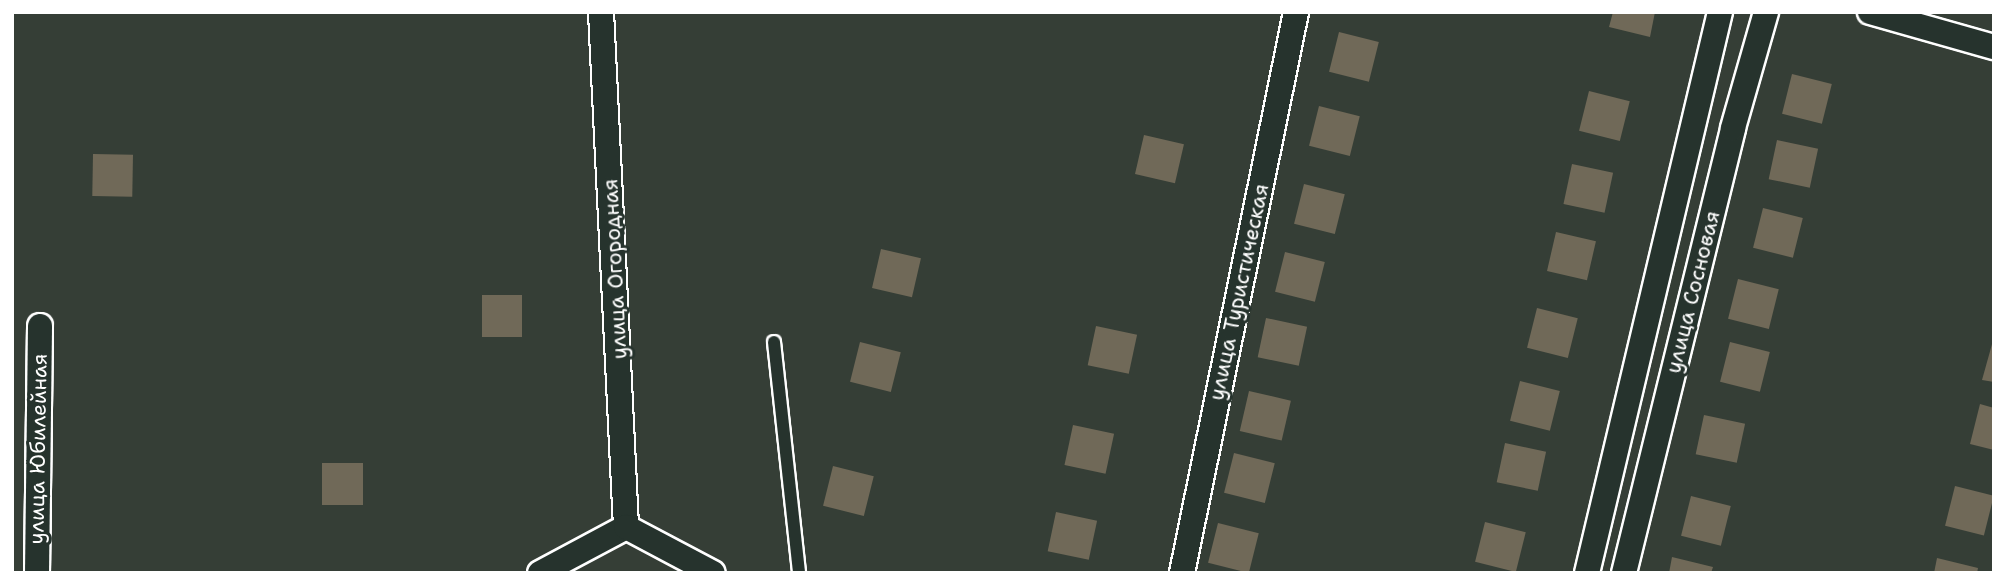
<!DOCTYPE html>
<html>
<head>
<meta charset="utf-8">
<style>
	body { margin:0 }
	#map { position:relative; width:2006px; height:585px; overflow:hidden; background:#353e36; font-family:"Shantell Sans",sans-serif }
	div>[style] { position:absolute }
	[style*='--x'] { left:calc(var(--x)*1px); top:calc(var(--y)*1px); width:calc(var(--w)*1px); rotate:calc(var(--a)*1deg) }
	.building>* { inset:0; background:#706958; transform-origin:0 0 }
	.roads { filter:drop-shadow(2px 0 #fff) drop-shadow(-2px 0 #fff) drop-shadow(0 2px #fff) drop-shadow(0 -2px #fff) }
	.service>* { height:12px; margin:-6px; padding:0 6px; transform-origin:6px; border-radius:6px; background:#26332d }
	.minor>* { height:24px; margin:-12px; padding:0 12px; transform-origin:12px; border-radius:12px; background:#26332d }
	span { translate:-50% -50%; white-space:nowrap; text-align:center; line-height:1.15; -webkit-text-stroke:6px #26332d; paint-order:stroke }
	.street-label { font-size:21px; color:#fff }
	.frame { position:absolute; inset:0; border:14px solid #fff; pointer-events:none }
</style>
</head>
<body>
<div id="map">
	<div class="building">
		<i style="clip-path:polygon(1613px 12px,1655px 12px,1650px 37px,1609px 27px)"></i>
		<i style="left:1339px;top:32px;width:41px;height:41px;rotate:14deg"></i>
		<i style="left:1792px;top:74px;width:41px;height:41px;rotate:14deg"></i>
		<i style="left:1589px;top:91px;width:42px;height:41px;rotate:14deg"></i>
		<i style="left:1319px;top:106px;width:42px;height:41px;rotate:14deg"></i>
		<i style="left:1144px;top:135px;width:41px;height:40px;rotate:13deg"></i>
		<i style="left:1777px;top:140px;width:42px;height:40px;rotate:12deg"></i>
		<i style="left:93px;top:154px;width:40px;height:42px;rotate:1deg"></i>
		<i style="left:1572px;top:164px;width:42px;height:41px;rotate:12deg"></i>
		<i style="left:1304px;top:184px;width:42px;height:41px;rotate:14deg"></i>
		<i style="left:1763px;top:208px;width:41px;height:41px;rotate:14deg"></i>
		<i style="left:1556px;top:232px;width:41px;height:40px;rotate:13deg"></i>
		<i style="left:881px;top:249px;width:41px;height:40px;rotate:13deg"></i>
		<i style="left:1285px;top:252px;width:41px;height:41px;rotate:14deg"></i>
		<i style="left:1738px;top:279px;width:42px;height:41px;rotate:14deg"></i>
		<i style="left:482px;top:295px;width:40px;height:42px"></i>
		<i style="left:1537px;top:308px;width:42px;height:41px;rotate:14deg"></i>
		<i style="left:1266px;top:318px;width:42px;height:40px;rotate:12deg"></i>
		<i style="left:1096px;top:326px;width:42px;height:40px;rotate:12deg"></i>
		<i style="clip-path:polygon(1994px 337px,1994px 382px,1982px 380px)"></i>
		<i style="left:860px;top:342px;width:42px;height:41px;rotate:14deg"></i>
		<i style="left:1730px;top:342px;width:41px;height:41px;rotate:14deg"></i>
		<i style="left:1520px;top:381px;width:41px;height:41px;rotate:14deg"></i>
		<i style="left:1249px;top:391px;width:43px;height:41px;rotate:13deg"></i>
		<i style="clip-path:polygon(1980px 404px,1994px 408px,1994px 450px,1970px 444px)"></i>
		<i style="left:1704px;top:415px;width:42px;height:40px;rotate:12deg"></i>
		<i style="left:1073px;top:425px;width:42px;height:41px;rotate:12deg"></i>
		<i style="left:1505px;top:443px;width:42px;height:40px;rotate:12deg"></i>
		<i style="left:1234px;top:453px;width:42px;height:41px;rotate:14deg"></i>
		<i style="left:322px;top:463px;width:41px;height:42px"></i>
		<i style="left:833px;top:466px;width:42px;height:41px;rotate:14deg"></i>
		<i style="left:1955px;top:486px;width:40px;height:41px;rotate:14deg"></i>
		<i style="left:1691px;top:496px;width:41px;height:41px;rotate:14deg"></i>
		<i style="left:1056px;top:512px;width:42px;height:40px;rotate:12deg"></i>
		<i style="left:1485px;top:522px;width:42px;height:41px;rotate:14deg"></i>
		<i style="left:1218px;top:523px;width:42px;height:41px;rotate:14deg"></i>
		<i style="clip-path:polygon(1672px 557px,1713px 567px,1711px 573px,1669px 573px)"></i>
		<i style="clip-path:polygon(1937px 558px,1978px 568px,1977px 573px,1934px 573px)"></i>
	</div>
	<div class="roads">
		<div class="service">
			<i style="--x:774;--y:342;--w:232;--a:83.8"></i>
		</div>
		<div class="minor">
			<i style="--x:601;--y:12;--w:516;--a:87.22"></i>
			<i style="--x:1870;--y:12;--w:129;--a:15.8"></i>
			<i style="--x:37;--y:573;--w:247;--a:-89.3"></i>
			<i style="--x:540;--y:573;--w:98;--a:-28.1"></i>
			<i style="--x:626;--y:527;--w:98;--a:27.9"></i>
			<i style="--x:1182;--y:573;--w:572;--a:-78.51"></i>
			<i style="--x:1587;--y:573;--w:577;--a:-76.66"></i>
			<i style="--x:1624;--y:573;--w:458;--a:-76.2"></i>
			<i style="--x:1733;--y:128;--w:121;--a:-74.1"></i>
		</div>
	</div>
	<div class="street-label">
		<span style="left:615px;top:269px;rotate:-93deg">улица Огородная</span>
		<span style="left:1239px;top:292px;rotate:-78deg">улица Туристическая</span>
		<span style="left:1693px;top:292px;rotate:-76deg">улица Сосновая</span>
		<span style="left:38px;top:449px;rotate:-89deg">улица Юбилейная</span>
	</div>
	<div class="frame"></div>
</div>
</body>
</html>
